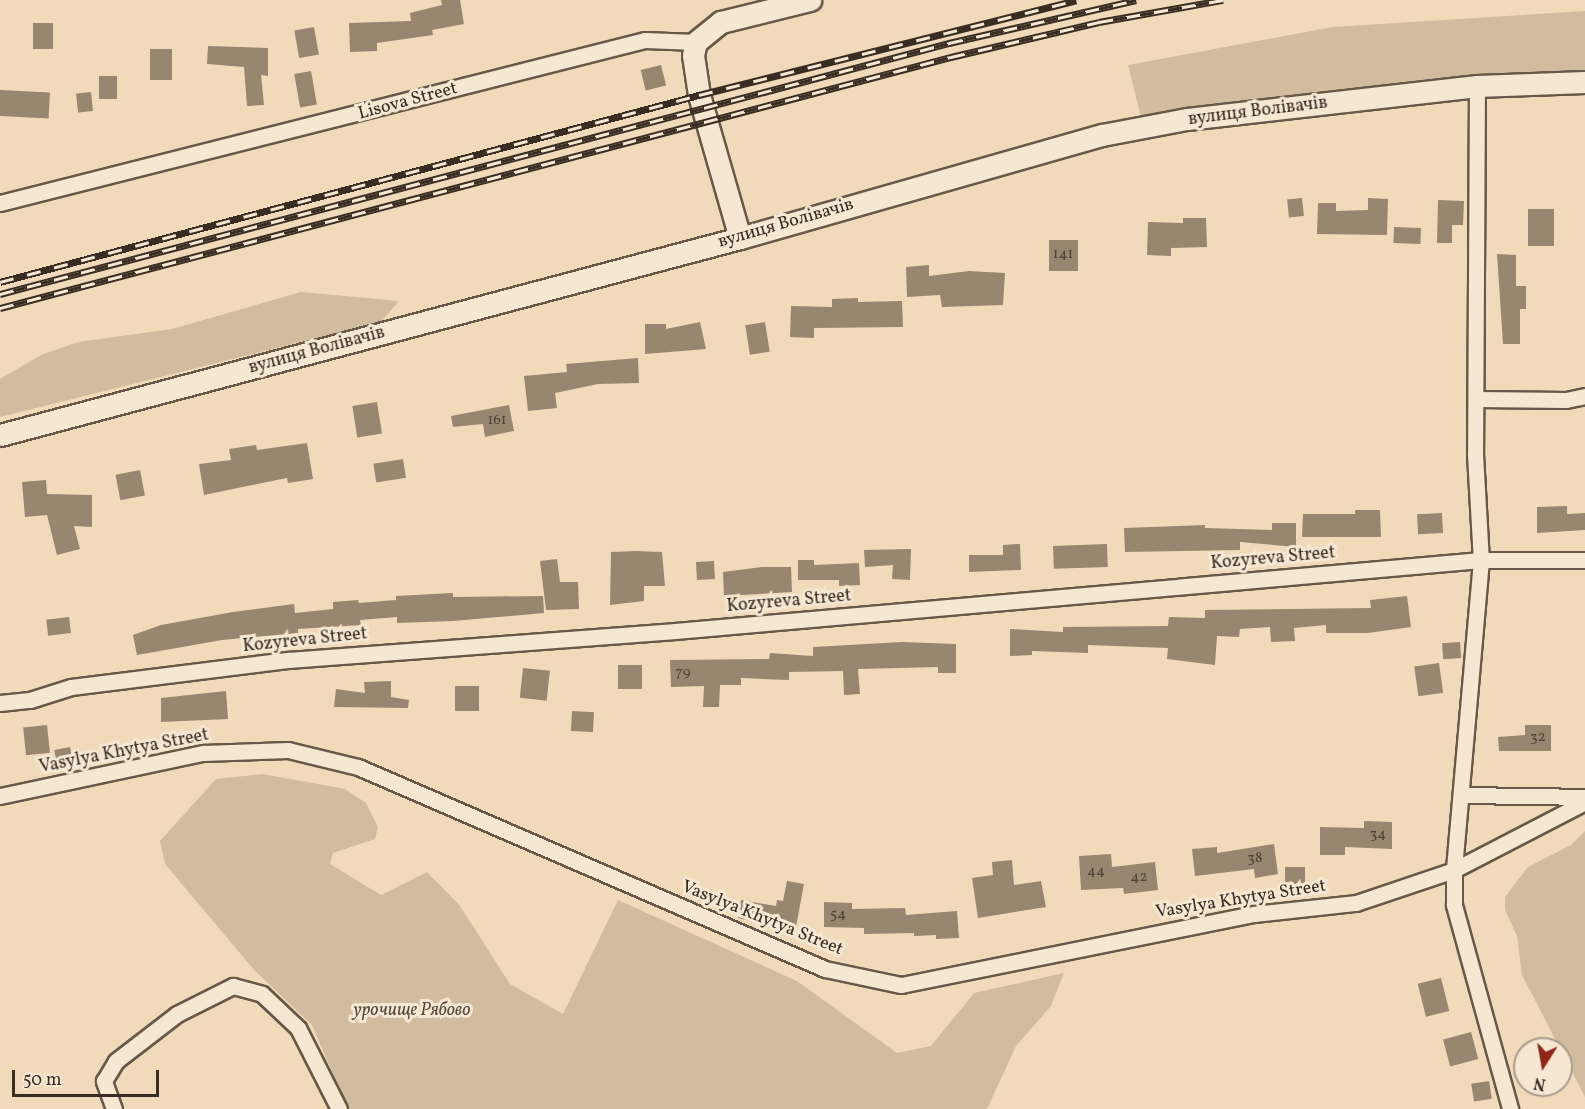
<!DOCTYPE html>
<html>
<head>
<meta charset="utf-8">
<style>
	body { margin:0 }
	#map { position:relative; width:1585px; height:1109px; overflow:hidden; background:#f0daba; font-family:Vollkorn,serif }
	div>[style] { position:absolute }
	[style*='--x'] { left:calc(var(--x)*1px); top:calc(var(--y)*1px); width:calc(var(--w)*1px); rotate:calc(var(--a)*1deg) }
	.green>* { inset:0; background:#d1bca0 }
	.building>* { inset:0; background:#988671; transform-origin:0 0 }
	.roads { filter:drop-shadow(2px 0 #675848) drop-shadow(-2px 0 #675848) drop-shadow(0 2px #675848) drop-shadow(0 -2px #675848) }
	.street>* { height:15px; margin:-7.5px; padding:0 7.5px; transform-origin:7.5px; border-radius:7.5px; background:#f5e7d2 }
	.secondary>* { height:21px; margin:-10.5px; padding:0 10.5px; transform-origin:10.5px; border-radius:10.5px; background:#f5e7d2 }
	.rail>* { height:7px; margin-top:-3.5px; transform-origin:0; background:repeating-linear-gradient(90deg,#f5e7d2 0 14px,#392c22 0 28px); box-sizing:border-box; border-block:2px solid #392c22 }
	span { translate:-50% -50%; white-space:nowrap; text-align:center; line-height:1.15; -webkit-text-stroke:6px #f5e7d2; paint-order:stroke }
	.number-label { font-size:15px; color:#514236 }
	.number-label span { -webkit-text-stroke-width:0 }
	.street-label { font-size:18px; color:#392c22 }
	.park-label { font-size:18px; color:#57493b; font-style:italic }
	.north { position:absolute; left:1513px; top:1037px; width:60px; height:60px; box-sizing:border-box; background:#f5e7d2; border:2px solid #aa9c8c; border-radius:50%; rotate:191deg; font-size:16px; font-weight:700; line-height:24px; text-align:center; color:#392c22 }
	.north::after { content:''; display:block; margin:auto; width:21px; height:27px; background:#8f2418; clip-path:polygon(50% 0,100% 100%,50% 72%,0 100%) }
	.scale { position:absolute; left:12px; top:1070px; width:147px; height:27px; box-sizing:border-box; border:3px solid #392c22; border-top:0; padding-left:8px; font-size:18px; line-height:21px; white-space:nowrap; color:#392c22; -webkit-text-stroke:4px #f5e7d2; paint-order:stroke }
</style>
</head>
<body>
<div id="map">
	<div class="green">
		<i style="clip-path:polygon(1585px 11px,1585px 77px,1142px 121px,1128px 65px,1333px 27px)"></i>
		<i style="clip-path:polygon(301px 292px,399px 301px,381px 322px,0 417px,0 379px,41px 355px,78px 342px,172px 329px)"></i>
		<i style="clip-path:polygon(263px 774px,345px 789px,366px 803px,378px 827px,375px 839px,333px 853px,330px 864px,381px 895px,427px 872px,460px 906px,510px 984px,563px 1014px,618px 900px,797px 981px,897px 1053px,931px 1046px,974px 993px,1064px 973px,1051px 1006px,1016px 1046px,987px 1109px,348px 1109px,312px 1025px,255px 971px,165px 864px,160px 841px,216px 779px)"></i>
		<i style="clip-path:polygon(1585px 831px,1585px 1097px,1522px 975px,1517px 936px,1505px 910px,1505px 897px,1528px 867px,1571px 845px)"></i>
	</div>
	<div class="building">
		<i style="clip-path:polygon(441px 0,460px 0,464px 24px,432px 30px,433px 35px,377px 43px,377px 51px,350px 52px,349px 23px,411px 21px,410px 13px,442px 5px)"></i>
		<i style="left:33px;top:23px;width:20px;height:26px"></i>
		<i style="left:314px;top:27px;width:28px;height:20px;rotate:80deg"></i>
		<i style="clip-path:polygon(208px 46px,268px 48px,268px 76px,261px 75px,264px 105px,247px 106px,244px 67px,207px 64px)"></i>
		<i style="left:150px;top:49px;width:22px;height:31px"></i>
		<i style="left:661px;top:65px;width:21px;height:21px;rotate:76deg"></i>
		<i style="left:311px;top:71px;width:34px;height:17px;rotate:80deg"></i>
		<i style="left:99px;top:76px;width:18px;height:23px"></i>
		<i style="left:0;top:90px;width:50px;height:26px;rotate:3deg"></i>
		<i style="left:91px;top:92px;width:19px;height:15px;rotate:84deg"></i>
		<i style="left:1302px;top:198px;width:18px;height:15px;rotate:84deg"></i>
		<i style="clip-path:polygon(1368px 198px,1388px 199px,1387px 235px,1317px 234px,1318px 203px,1336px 203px,1336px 211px,1368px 210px)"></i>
		<i style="clip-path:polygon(1438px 200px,1464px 201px,1463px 225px,1452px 225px,1452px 243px,1437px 243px)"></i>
		<i style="left:1528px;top:209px;width:26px;height:37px"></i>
		<i style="clip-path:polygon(1183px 218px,1206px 218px,1207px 247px,1171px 248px,1171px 256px,1147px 255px,1148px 222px,1183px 223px)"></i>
		<i style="left:1394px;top:227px;width:27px;height:16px;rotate:2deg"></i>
		<i style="left:1049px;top:240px;width:29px;height:31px"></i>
		<i style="clip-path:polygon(1497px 254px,1516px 255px,1516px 286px,1526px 286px,1526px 309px,1520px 309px,1520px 344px,1503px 344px)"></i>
		<i style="clip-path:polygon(929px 265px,929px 276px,969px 271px,1005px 273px,1003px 305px,942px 307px,940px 295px,907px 297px,906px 267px)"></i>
		<i style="clip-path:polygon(858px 298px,858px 302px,902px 301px,903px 327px,814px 328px,814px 338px,790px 337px,791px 306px,832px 307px,832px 299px)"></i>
		<i style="clip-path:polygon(700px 322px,706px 349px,645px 354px,645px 324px,666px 324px,666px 329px)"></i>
		<i style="left:765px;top:322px;width:30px;height:20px;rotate:81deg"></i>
		<i style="clip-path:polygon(638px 358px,639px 383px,598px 384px,555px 393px,557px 408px,528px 411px,524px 376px,567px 372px,566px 364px)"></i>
		<i style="left:377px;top:402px;width:32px;height:25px;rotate:81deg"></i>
		<i style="clip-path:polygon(509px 405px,514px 431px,485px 437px,483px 424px,453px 427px,451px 416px)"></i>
		<i style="clip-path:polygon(307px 443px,313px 479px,288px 483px,287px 478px,204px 495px,199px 464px,231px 460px,229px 449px,256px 445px,257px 450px)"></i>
		<i style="left:403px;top:459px;width:19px;height:30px;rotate:81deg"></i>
		<i style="left:140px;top:470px;width:26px;height:25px;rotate:79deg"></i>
		<i style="clip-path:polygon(46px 480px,47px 494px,92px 495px,92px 527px,74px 526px,80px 549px,57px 555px,47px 515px,25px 517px,22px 482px)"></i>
		<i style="clip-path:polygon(1567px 506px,1567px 514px,1585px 513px,1585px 530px,1537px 533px,1537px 507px)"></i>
		<i style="clip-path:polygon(1355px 510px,1380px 510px,1381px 537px,1302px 537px,1303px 514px,1355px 514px)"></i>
		<i style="left:1442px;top:513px;width:20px;height:25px;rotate:87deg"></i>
		<i style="clip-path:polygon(1272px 523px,1296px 523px,1296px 547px,1240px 542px,1240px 550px,1125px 552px,1124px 528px,1205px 525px,1205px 528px,1272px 530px)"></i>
		<i style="clip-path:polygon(1020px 544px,1021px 570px,969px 572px,969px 555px,1003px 555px,1003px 545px)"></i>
		<i style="left:1107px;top:544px;width:23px;height:54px;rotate:88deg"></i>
		<i style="clip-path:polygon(911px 549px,910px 580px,892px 579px,893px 565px,865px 567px,864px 550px)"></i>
		<i style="clip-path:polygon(635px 551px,662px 552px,665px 586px,644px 586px,644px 601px,610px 605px,611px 552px)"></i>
		<i style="clip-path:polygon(557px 559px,560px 582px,578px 582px,579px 609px,546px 610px,540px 561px)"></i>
		<i style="clip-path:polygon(798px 560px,814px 560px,814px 565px,859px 563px,860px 585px,839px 586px,839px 580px,798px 580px)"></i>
		<i style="left:714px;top:561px;width:18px;height:18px;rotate:87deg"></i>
		<i style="clip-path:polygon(762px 567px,791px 567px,792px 592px,724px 596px,723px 572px)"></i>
		<i style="clip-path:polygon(453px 593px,453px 597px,543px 596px,544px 613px,453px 621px,397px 623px,397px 617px,360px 620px,361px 625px,298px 629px,298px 633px,222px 640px,137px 655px,133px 635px,161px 625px,233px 612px,294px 604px,295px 613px,333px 609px,333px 602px,358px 600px,359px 603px,396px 600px,396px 596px)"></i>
		<i style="clip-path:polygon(1407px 596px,1411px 627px,1368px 633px,1326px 633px,1326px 625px,1294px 628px,1295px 641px,1271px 642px,1270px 627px,1240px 629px,1239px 637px,1217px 636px,1215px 665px,1167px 659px,1168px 648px,1088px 645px,1088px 653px,1032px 651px,1032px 655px,1010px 656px,1010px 629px,1063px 632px,1063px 627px,1168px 626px,1169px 617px,1205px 618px,1205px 610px,1371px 608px,1370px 600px)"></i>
		<i style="left:69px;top:617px;width:16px;height:23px;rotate:83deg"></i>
		<i style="clip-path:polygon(902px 642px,956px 644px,956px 673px,938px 673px,938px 667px,858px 669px,860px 694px,844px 695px,843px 671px,789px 672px,789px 680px,741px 678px,741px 685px,720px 685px,719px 707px,703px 707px,704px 686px,671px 687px,670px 660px,769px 659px,770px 653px,813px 656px,813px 647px)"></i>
		<i style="left:1460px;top:642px;width:16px;height:18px;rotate:86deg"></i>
		<i style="left:1439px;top:663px;width:30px;height:25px;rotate:82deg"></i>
		<i style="left:618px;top:665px;width:24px;height:24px"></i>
		<i style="left:523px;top:668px;width:27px;height:30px;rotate:6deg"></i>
		<i style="clip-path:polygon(391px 681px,391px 697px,409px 700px,408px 708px,334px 707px,336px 689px,365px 693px,364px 682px)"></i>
		<i style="left:455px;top:686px;width:24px;height:25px"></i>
		<i style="clip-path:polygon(226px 691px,228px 719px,161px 722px,161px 698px)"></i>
		<i style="left:572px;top:711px;width:22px;height:20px;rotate:3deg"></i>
		<i style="left:47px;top:725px;width:28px;height:24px;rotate:84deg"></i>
		<i style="clip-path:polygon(1525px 725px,1551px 725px,1551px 751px,1499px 751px,1498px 737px,1525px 735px)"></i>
		<i style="left:70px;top:747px;width:15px;height:16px;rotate:79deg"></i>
		<i style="clip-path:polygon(1364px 821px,1392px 822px,1392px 849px,1345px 847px,1345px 855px,1320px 855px,1320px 827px,1364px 828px)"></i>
		<i style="clip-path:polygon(1274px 844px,1278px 874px,1255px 878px,1254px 869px,1195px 876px,1192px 849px,1217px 847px,1217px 853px)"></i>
		<i style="clip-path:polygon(1111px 854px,1112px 867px,1155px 862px,1158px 890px,1124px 894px,1123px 888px,1081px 890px,1079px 856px)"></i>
		<i style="clip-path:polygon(1012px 860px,1014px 885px,1041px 881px,1046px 907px,978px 918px,972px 878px,993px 875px,992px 862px)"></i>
		<i style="left:1285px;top:867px;width:20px;height:17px"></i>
		<i style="clip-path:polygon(787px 881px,804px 884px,795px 932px,738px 918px,741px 900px,776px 906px,777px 900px,783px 901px)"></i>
		<i style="clip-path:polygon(824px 902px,852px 903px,852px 909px,905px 908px,906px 915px,957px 911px,959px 938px,936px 939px,936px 935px,914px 936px,914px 933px,864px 934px,864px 928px,824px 927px)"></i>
		<i style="left:1441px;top:978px;width:34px;height:24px;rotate:76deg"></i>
		<i style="left:1471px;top:1032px;width:28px;height:29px;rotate:75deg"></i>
		<i style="left:1489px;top:1081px;width:18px;height:18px;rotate:81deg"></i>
	</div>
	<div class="roads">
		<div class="street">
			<i style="--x:1477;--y:86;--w:368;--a:90.3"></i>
			<i style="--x:1475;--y:454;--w:106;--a:86.8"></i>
			<i style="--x:1481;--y:560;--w:311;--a:95"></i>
			<i style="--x:1454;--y:870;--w:35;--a:90"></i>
			<i style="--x:1454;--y:905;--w:212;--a:74.6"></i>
			<i style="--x:0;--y:203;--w:665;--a:-14.18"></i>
			<i style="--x:645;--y:40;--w:51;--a:2.2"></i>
			<i style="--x:1477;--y:399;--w:89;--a:0.6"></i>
			<i style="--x:1566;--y:400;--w:19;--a:-12"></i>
			<i style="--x:0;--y:703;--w:30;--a:-6"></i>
			<i style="--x:30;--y:700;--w:43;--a:-17.6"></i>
			<i style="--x:71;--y:687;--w:220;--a:-7.1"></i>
			<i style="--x:289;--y:660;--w:387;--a:-4.3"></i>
			<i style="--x:675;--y:631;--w:809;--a:-5.03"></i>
			<i style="--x:1481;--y:560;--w:104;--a:0"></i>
			<i style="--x:1463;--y:795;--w:122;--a:0.9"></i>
			<i style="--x:0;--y:796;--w:208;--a:-12"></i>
			<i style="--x:203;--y:753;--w:85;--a:-2"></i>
			<i style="--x:288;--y:750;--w:72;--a:13.7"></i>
			<i style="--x:358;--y:767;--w:509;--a:23.39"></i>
			<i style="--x:825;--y:969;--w:78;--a:11.9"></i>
			<i style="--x:901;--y:985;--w:360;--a:-11.4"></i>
			<i style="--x:1254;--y:914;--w:103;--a:-6.2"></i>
			<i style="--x:1356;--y:903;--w:103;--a:-18.6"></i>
			<i style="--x:1454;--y:870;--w:148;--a:-27.4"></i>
			<i style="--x:114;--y:1109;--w:30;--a:-110"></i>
			<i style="--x:104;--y:1081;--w:23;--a:-59"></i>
			<i style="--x:116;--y:1061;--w:77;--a:-37.6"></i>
			<i style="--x:177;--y:1014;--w:63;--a:-26.6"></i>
			<i style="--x:233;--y:986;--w:30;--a:15"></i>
			<i style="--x:262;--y:994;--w:50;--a:43.4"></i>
			<i style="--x:298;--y:1028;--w:91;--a:63.2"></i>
		</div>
		<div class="secondary">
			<i style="--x:740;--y:238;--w:149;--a:-106"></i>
			<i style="--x:699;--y:95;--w:40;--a:-98.5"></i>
			<i style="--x:693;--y:55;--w:13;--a:-77"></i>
			<i style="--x:696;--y:42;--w:32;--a:-39"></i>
			<i style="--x:721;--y:22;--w:92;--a:-13.9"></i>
			<i style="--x:0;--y:435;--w:766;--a:-14.91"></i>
			<i style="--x:740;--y:238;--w:376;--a:-15.9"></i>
			<i style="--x:1102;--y:135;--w:86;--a:-10.7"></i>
			<i style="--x:1187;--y:119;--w:292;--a:-6.5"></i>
			<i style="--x:1477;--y:86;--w:108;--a:-2.1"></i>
		</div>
	</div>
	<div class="rail">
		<i style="--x:0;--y:282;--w:724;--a:-14.98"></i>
		<i style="--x:699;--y:95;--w:389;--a:-14.1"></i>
		<i style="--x:0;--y:294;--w:982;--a:-14.81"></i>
		<i style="--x:949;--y:43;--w:192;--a:-12.9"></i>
		<i style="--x:0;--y:308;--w:984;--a:-14.79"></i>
		<i style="--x:951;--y:57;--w:152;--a:-13.3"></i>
		<i style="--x:1099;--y:22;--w:126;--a:-10.1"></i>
	</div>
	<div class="number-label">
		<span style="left:1063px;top:255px">141</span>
		<span style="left:497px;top:421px">161</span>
		<span style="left:683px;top:673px">79</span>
		<span style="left:1538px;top:738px">32</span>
		<span style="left:1378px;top:835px">34</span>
		<span style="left:1255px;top:859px">38</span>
		<span style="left:1096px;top:872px">44</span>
		<span style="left:1139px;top:878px">42</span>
		<span style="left:838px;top:915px">54</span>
	</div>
	<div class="street-label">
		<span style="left:408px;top:102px;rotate:-15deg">Lisova Street</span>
		<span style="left:1258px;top:112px;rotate:-7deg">вулиця Волівачів</span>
		<span style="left:786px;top:224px;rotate:-16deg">вулиця Волівачів</span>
		<span style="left:317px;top:351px;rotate:-15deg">вулиця Волівачів</span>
		<span style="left:1273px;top:559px;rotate:-5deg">Kozyreva Street</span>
		<span style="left:789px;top:602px;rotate:-5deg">Kozyreva Street</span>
		<span style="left:305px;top:641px;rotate:-6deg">Kozyreva Street</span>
		<span style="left:124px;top:752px;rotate:-11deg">Vasylya Khytya Street</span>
		<span style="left:1241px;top:900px;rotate:-9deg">Vasylya Khytya Street</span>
		<span style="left:762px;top:919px;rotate:22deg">Vasylya Khytya Street</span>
	</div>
	<div class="park-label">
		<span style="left:412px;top:1011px">урочище Рябово</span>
	</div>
	<div class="north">N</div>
	<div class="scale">50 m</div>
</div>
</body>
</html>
